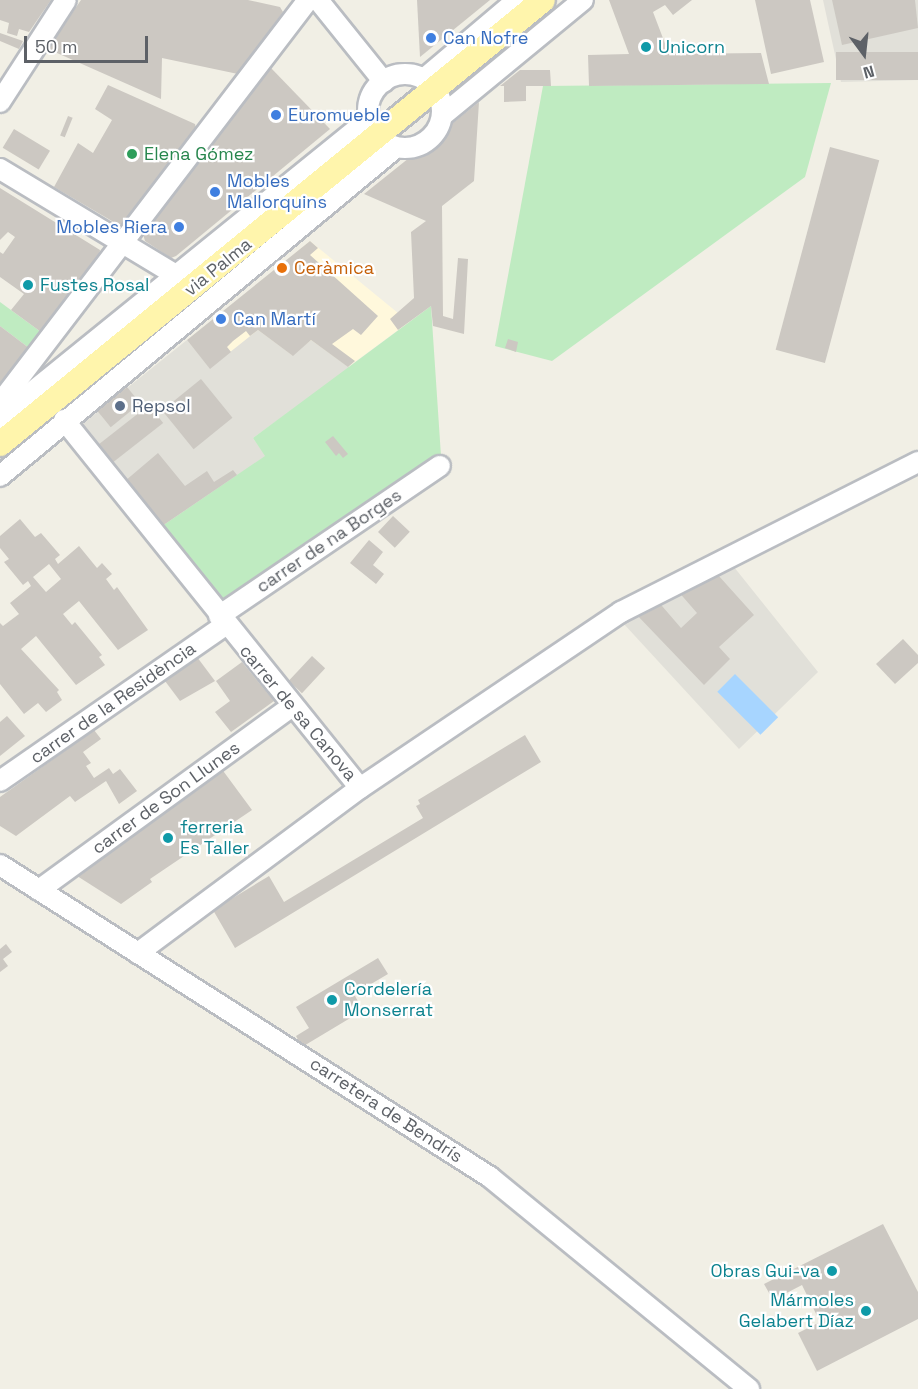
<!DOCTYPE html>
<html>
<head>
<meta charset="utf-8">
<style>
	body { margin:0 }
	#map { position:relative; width:918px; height:1389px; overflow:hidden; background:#f1efe5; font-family:"Space Grotesk",sans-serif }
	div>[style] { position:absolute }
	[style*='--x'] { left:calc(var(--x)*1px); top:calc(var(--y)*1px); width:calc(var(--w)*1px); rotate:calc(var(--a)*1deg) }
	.commercial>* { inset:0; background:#fff8dc }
	.industrial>* { inset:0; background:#e1e0d9 }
	.green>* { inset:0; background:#bfebc1 }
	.water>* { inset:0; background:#a7d5ff; transform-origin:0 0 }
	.building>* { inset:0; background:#ccc8c2; transform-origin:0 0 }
	.roads { filter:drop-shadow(2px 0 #babdc2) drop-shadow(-2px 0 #babdc2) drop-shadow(0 2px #babdc2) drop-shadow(0 -2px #babdc2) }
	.minor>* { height:20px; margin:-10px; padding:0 10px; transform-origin:10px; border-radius:10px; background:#fff }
	.minor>.ring { margin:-10px; padding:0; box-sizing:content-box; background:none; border:20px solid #fff; border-radius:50% }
	.major>* { height:24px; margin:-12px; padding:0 12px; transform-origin:12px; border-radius:12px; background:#fff5ac }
	.dots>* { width:16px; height:16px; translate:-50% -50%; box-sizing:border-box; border:3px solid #fff; border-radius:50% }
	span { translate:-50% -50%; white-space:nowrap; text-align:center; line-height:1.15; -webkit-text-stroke:4.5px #fff; paint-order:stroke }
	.shop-label { font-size:18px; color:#366cbe }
	.left { translate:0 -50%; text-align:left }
	.right { translate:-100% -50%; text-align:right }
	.culture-label { font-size:18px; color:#0d838f }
	.leisure-label { font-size:18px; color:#27864d }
	.street-label { font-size:18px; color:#5d6167 }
	.food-label { font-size:18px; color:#c56008 }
	.service-label { font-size:18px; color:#4e5e75 }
	.north { position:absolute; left:834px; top:24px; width:60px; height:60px; -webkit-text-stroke:4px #fff; paint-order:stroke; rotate:165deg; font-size:16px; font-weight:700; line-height:24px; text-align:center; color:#5d6167 }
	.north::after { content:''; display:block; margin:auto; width:21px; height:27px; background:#5d6167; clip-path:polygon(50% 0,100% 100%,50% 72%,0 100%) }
	.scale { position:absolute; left:24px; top:36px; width:124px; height:27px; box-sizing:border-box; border:3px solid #5d6167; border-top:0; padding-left:8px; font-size:18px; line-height:21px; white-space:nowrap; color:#5d6167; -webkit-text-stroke:4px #fff; paint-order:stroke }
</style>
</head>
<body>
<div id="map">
	<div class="commercial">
		<i style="clip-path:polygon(310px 241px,409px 322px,348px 367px,293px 356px,258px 330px,231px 352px,208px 324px)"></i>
	</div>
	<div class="industrial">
		<i style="clip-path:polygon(823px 0,918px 0,918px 80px,841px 82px)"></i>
		<i style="clip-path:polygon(258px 330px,292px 355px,311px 340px,350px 368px,253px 438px,266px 456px,162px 526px,81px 425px,187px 340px,210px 368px)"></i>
		<i style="clip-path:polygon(726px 557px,818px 672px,739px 749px,623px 623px)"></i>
	</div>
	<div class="green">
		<i style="clip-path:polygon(831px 83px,805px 177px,552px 361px,495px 346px,543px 86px)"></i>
		<i style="clip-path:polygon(0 302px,41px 332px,29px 348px,0 326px)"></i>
		<i style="clip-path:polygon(431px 306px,441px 456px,231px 602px,224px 601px,162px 526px,265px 456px,253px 438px)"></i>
	</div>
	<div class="water">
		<i style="left:735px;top:674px;width:61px;height:25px;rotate:45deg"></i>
	</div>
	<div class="building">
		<i style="clip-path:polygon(0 0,51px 0,29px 32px,19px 29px,17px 36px,7px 33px,9px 23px,0 20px)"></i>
		<i style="clip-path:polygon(81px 0,248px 0,280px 7px,283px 12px,238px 74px,162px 58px,161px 99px,48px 49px)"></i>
		<i style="clip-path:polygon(417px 0,490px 0,420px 57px)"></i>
		<i style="clip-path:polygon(609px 0,692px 0,673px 15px,665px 5px,653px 12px,669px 54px,761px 53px,769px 84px,589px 86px,588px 55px,629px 54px)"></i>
		<i style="clip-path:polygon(755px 0,810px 0,824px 62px,771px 74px)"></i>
		<i style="clip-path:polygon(832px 0,915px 0,918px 28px,842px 45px)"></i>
		<i style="clip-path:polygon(0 33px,23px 41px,19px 49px,0 41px)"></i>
		<i style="left:918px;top:52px;width:28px;height:82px;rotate:90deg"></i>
		<i style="clip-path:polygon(271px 68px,330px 129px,176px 256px,171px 258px,145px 241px,143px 234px)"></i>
		<i style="clip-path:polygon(520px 70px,550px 70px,551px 86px,526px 86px,526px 101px,504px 102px,504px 86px,500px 86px)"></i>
		<i style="clip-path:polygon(108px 85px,195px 124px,196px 129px,123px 224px,117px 224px,54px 187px,78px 143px,93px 153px,112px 120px,95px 109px)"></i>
		<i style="clip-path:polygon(479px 102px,474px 181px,442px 206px,443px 316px,453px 319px,458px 258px,468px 259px,464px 334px,433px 326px,431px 306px,398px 330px,390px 319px,414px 298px,411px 232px,426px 221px,364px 194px)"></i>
		<i style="left:68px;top:116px;width:5px;height:21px;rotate:22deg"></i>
		<i style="left:14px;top:129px;width:42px;height:22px;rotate:31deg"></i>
		<i style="left:830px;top:147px;width:51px;height:210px;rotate:15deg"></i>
		<i style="clip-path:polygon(0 188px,100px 250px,99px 257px,41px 332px,11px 310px,24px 294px,0 277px,0 252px,3px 254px,15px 237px,8px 232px,0 240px)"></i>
		<i style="clip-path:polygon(310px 241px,318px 248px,310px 255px,378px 316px,361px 335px,353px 329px,332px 344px,355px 361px,348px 367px,311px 340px,293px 356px,258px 330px,250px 336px,246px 331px,233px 341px,227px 347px,231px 352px,210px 369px,187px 340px)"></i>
		<i style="clip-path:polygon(0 326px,29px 348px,0 385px)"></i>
		<i style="clip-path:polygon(508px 339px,518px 342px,516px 352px,505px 348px)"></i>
		<i style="left:201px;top:379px;width:50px;height:50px;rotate:51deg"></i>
		<i style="left:127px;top:387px;width:21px;height:38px;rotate:51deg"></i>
		<i style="left:149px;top:405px;width:23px;height:66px;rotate:52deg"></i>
		<i style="clip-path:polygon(333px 436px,348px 454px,343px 458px,339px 453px,336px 456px,325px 442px)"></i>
		<i style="clip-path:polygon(158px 453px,185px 486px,207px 471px,214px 482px,233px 470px,237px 475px,162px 526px,125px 481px)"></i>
		<i style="left:393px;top:516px;width:23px;height:22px;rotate:43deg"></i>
		<i style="clip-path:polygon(evenodd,20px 519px,35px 537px,41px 533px,60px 555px,55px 559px,58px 564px,79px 546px,97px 568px,102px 563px,112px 574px,106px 579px,114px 590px,117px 587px,148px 630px,118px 650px,79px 601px,63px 614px,72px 625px,75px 622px,102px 655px,99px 657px,105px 665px,76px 685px,36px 636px,21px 649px,59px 690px,57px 692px,62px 700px,46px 712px,38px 703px,24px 714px,0 684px,0 623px,3px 626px,19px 614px,10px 603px,31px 586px,28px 581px,23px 585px,4px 562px,9px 559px,0 548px,0 536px,20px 519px,49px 564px,61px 579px,46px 592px,33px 577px,49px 564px)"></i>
		<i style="clip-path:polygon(369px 540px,383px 552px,373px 565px,384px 574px,376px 584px,350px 563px)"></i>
		<i style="clip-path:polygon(707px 573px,718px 575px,754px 615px,719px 647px,730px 659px,704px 685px,635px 613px,656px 599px,681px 628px,697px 613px,677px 590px)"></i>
		<i style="clip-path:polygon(903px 639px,918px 655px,918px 663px,895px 684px,876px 664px)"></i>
		<i style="left:312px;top:656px;width:18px;height:34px;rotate:43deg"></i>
		<i style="clip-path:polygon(197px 657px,215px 681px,180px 701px,165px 681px)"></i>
		<i style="clip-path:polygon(242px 662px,274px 701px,231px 732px,215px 712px,230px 701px,216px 681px)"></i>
		<i style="clip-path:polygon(7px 716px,25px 736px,0 756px,0 722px)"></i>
		<i style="clip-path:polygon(94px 730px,101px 739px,83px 752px,91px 763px,86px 766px,94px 778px,109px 768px,113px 774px,120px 769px,137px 791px,119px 804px,106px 781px,75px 802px,70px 796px,16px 836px,0 826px,0 797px)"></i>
		<i style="clip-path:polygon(525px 735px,541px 762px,235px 948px,213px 910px,269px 876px,284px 902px,423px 818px,416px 806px,420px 804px,418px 800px)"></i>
		<i style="clip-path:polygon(221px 768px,252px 810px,150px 879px,152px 882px,121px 904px,74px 874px)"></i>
		<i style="clip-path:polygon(6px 944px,12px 952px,3px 959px,8px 966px,0 972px,0 949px)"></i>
		<i style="clip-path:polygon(378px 958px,388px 974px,354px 994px,361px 1007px,355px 1011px,357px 1014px,302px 1047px,296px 1036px,309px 1028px,296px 1007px)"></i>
		<i style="clip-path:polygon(883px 1224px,918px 1292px,918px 1319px,817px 1371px,798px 1333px,820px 1322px,802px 1285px,773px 1300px,764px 1284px)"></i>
	</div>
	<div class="roads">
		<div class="minor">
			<i style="--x:318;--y:0;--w:105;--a:51.2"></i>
			<i class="ring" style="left:368px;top:74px;width:54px;height:54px"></i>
			<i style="--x:424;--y:79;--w:122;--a:-40.3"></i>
			<i style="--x:0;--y:102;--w:121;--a:-57.1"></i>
			<i style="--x:443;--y:115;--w:181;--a:-39.4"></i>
			<i style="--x:0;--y:169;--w:205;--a:31.1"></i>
			<i style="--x:0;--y:403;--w:507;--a:-52.61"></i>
			<i style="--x:0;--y:418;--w:472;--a:-39"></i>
			<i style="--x:64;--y:420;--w:472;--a:51.2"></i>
			<i style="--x:360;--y:788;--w:277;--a:143.4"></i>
			<i style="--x:0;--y:476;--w:512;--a:-39.69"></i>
			<i style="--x:219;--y:616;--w:267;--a:-34.2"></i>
			<i style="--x:0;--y:781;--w:274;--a:-34.7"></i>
			<i style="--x:360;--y:788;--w:315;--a:-34"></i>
			<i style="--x:621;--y:612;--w:333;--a:-26.8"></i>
			<i style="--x:0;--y:865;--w:581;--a:32.49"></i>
			<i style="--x:490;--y:1177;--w:335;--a:39.3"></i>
			<i style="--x:39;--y:890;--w:313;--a:-36"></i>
		</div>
		<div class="major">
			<i style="--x:0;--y:444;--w:701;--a:-39.27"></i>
		</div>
	</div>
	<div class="dots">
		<i style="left:431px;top:38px;background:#3f7fe0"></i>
		<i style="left:646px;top:47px;background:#0f9aa8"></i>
		<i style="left:276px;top:115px;background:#3f7fe0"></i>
		<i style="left:132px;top:154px;background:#2e9e5b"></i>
		<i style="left:215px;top:192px;background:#3f7fe0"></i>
		<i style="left:179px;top:227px;background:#3f7fe0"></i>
		<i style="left:282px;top:268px;background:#e8710a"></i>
		<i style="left:28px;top:285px;background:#0f9aa8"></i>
		<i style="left:221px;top:319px;background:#3f7fe0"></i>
		<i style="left:120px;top:406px;background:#5c6f8a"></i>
		<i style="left:168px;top:838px;background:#0f9aa8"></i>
		<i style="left:332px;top:1000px;background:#0f9aa8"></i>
		<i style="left:832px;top:1271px;background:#0f9aa8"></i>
		<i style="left:866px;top:1311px;background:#0f9aa8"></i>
	</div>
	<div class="shop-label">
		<span class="left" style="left:443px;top:38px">Can Nofre</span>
		<span class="left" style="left:288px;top:115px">Euromueble</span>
		<span class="left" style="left:227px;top:192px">Mobles<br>Mallorquins</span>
		<span class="right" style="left:167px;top:227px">Mobles Riera</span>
		<span class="left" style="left:233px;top:319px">Can Martí</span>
	</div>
	<div class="culture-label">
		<span class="left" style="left:658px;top:47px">Unicorn</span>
		<span class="left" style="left:40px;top:285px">Fustes Rosal</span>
		<span class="left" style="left:180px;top:838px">ferreria<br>Es Taller</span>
		<span class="left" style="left:344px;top:1000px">Cordelería<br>Monserrat</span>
		<span class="right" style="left:820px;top:1271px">Obras Gui-va</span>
		<span class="right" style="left:854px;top:1311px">Mármoles<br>Gelabert Díaz</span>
	</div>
	<div class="leisure-label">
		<span class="left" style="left:144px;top:154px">Elena Gómez</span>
	</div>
	<div class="street-label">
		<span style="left:218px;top:267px;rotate:-39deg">via Palma</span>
		<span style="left:329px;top:541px;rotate:-34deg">carrer de na Borges</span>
		<span style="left:113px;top:703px;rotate:-35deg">carrer de la Residència</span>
		<span style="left:298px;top:713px;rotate:50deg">carrer de sa Canova</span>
		<span style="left:166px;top:798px;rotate:-36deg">carrer de Son Llunes</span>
		<span style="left:386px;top:1110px;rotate:33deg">carretera de Bendrís</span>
	</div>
	<div class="food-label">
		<span class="left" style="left:294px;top:268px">Ceràmica</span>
	</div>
	<div class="service-label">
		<span class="left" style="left:132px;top:406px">Repsol</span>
	</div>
	<div class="north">N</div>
	<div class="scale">50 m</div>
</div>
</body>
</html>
